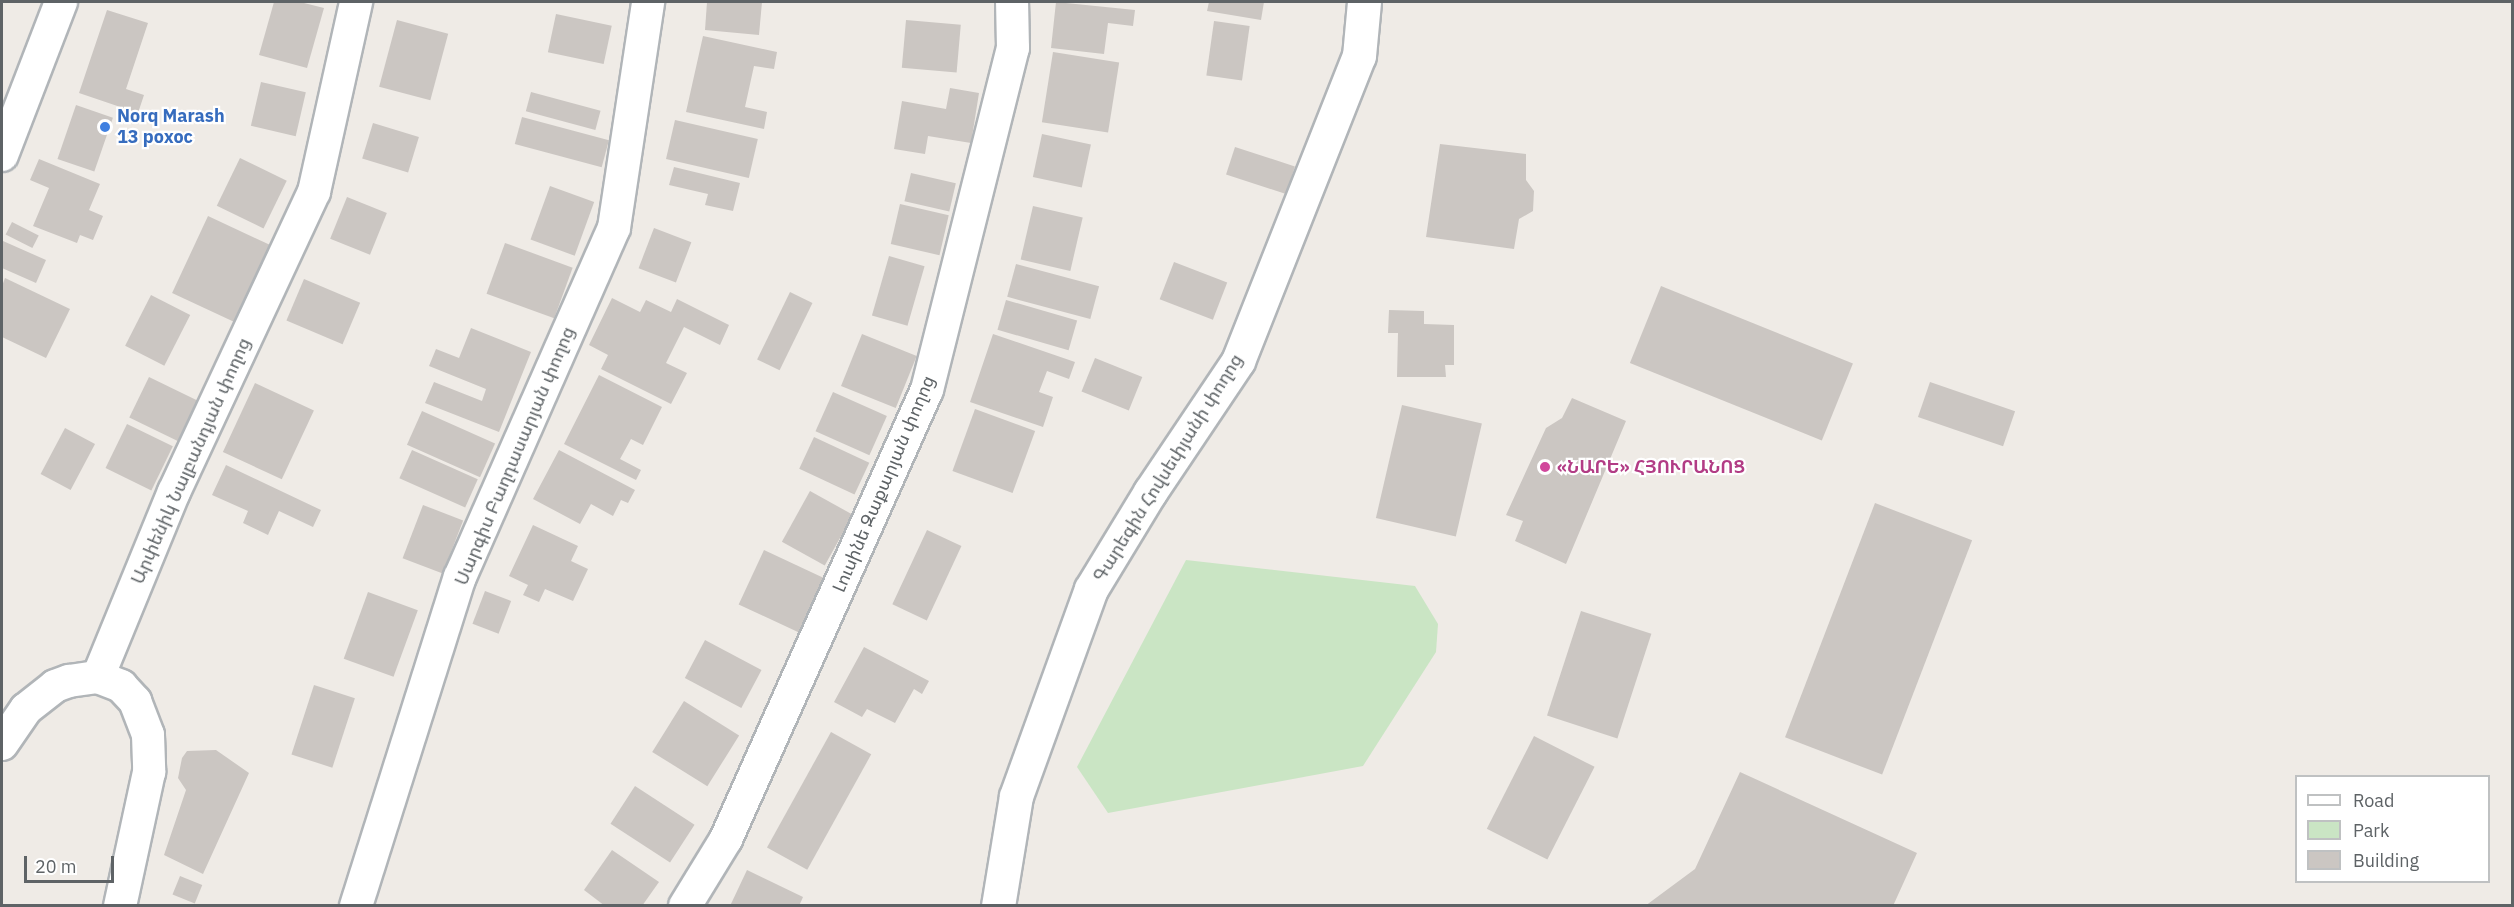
<!DOCTYPE html>
<html>
<head>
<meta charset="utf-8">
<style>
	body { margin:0 }
	#map { position:relative; width:2514px; height:907px; overflow:hidden; background:#efebe6; font-family:"IBM Plex Sans","Noto Sans Armenian",sans-serif }
	div>[style] { position:absolute }
	[style*='--x'] { left:calc(var(--x)*1px); top:calc(var(--y)*1px); width:calc(var(--w)*1px); rotate:calc(var(--a)*1deg) }
	.green>* { inset:0; background:#cae5c4 }
	.building>* { inset:0; background:#cbc6c2; transform-origin:0 0 }
	.roads { filter:drop-shadow(2px 0 #b1b5b8) drop-shadow(-2px 0 #b1b5b8) drop-shadow(0 2px #b1b5b8) drop-shadow(0 -2px #b1b5b8) }
	.street>* { height:32px; margin:-16px; padding:0 16px; transform-origin:16px; border-radius:16px; background:#fff }
	.secondary>* { height:33px; margin:-16.5px; padding:0 16.5px; transform-origin:16.5px; border-radius:16.5px; background:#fff }
	.dots>* { width:16px; height:16px; translate:-50% -50%; box-sizing:border-box; border:3px solid #fff; border-radius:50% }
	span { translate:-50% -50%; white-space:nowrap; text-align:center; line-height:1.15; -webkit-text-stroke:4.5px #fff; paint-order:stroke }
	.shop-label { font-size:18px; color:#366cbe; font-weight:700 }
	.left { translate:0 -50%; text-align:left }
	.street-label { font-size:18px; color:#5e6366 }
	.hotel-label { font-size:18px; color:#b23c85; font-weight:700 }
	.frame { position:absolute; inset:0; border:3px solid #5e6366; pointer-events:none }
	.legend { position:absolute; left:2295px; top:775px; width:195px; height:108px; box-sizing:border-box; background:#fff; border:2px solid #bfc1c2; margin:0; padding:8px 10px; list-style:none; font-size:18px; color:#5e6366 }
	.legend li { display:flex; align-items:center; gap:12px; height:30px }
	.legend b { width:30px; border:2px solid #bfc1c2 }
	.scale { position:absolute; left:24px; top:856px; width:90px; height:27px; box-sizing:border-box; border:3px solid #5e6366; border-top:0; padding-left:8px; font-size:18px; line-height:21px; white-space:nowrap; color:#5e6366; -webkit-text-stroke:4px #fff; paint-order:stroke }
</style>
</head>
<body>
<div id="map">
	<div class="green">
		<i style="clip-path:polygon(1186px 560px,1415px 586px,1438px 624px,1436px 652px,1363px 766px,1108px 813px,1077px 767px)"></i>
	</div>
	<div class="building">
		<i style="clip-path:polygon(274px 2px,300px 2px,324px 8px,307px 68px,259px 55px)"></i>
		<i style="clip-path:polygon(707px 2px,762px 2px,759px 35px,705px 30px)"></i>
		<i style="clip-path:polygon(1056px 2px,1135px 10px,1133px 26px,1108px 23px,1104px 54px,1051px 48px)"></i>
		<i style="clip-path:polygon(1209px 2px,1264px 2px,1261px 20px,1207px 11px)"></i>
		<i style="clip-path:polygon(107px 10px,148px 23px,126px 89px,144px 95px,138px 113px,79px 93px)"></i>
		<i style="left:556px;top:14px;width:57px;height:39px;rotate:12deg"></i>
		<i style="left:397px;top:20px;width:53px;height:69px;rotate:15deg"></i>
		<i style="left:906px;top:20px;width:55px;height:48px;rotate:5deg"></i>
		<i style="left:1214px;top:21px;width:36px;height:55px;rotate:8deg"></i>
		<i style="clip-path:polygon(703px 36px,777px 52px,774px 69px,754px 66px,745px 107px,767px 112px,764px 129px,686px 112px)"></i>
		<i style="left:1053px;top:52px;width:67px;height:71px;rotate:9deg"></i>
		<i style="left:261px;top:82px;width:46px;height:45px;rotate:13deg"></i>
		<i style="clip-path:polygon(950px 88px,979px 93px,971px 143px,928px 136px,925px 154px,894px 149px,902px 101px,946px 109px)"></i>
		<i style="left:531px;top:92px;width:72px;height:20px;rotate:15deg"></i>
		<i style="left:76px;top:105px;width:39px;height:57px;rotate:19deg"></i>
		<i style="left:522px;top:117px;width:90px;height:28px;rotate:15deg"></i>
		<i style="left:675px;top:120px;width:85px;height:40px;rotate:13deg"></i>
		<i style="left:373px;top:123px;width:48px;height:37px;rotate:17deg"></i>
		<i style="left:1042px;top:134px;width:50px;height:44px;rotate:12deg"></i>
		<i style="clip-path:polygon(1440px 144px,1526px 154px,1526px 180px,1534px 191px,1533px 211px,1519px 219px,1514px 249px,1426px 237px)"></i>
		<i style="left:1235px;top:147px;width:63px;height:29px;rotate:18deg"></i>
		<i style="left:240px;top:158px;width:52px;height:53px;rotate:26deg"></i>
		<i style="clip-path:polygon(39px 159px,100px 184px,89px 210px,103px 216px,93px 240px,80px 235px,77px 243px,33px 226px,49px 188px,30px 180px)"></i>
		<i style="clip-path:polygon(674px 167px,740px 183px,733px 211px,705px 205px,708px 194px,669px 185px)"></i>
		<i style="left:911px;top:173px;width:46px;height:29px;rotate:13deg"></i>
		<i style="left:550px;top:186px;width:47px;height:57px;rotate:20deg"></i>
		<i style="left:347px;top:197px;width:43px;height:45px;rotate:22deg"></i>
		<i style="left:900px;top:204px;width:50px;height:41px;rotate:13deg"></i>
		<i style="left:1033px;top:206px;width:51px;height:55px;rotate:13deg"></i>
		<i style="left:208px;top:216px;width:77px;height:85px;rotate:25deg"></i>
		<i style="left:12px;top:222px;width:30px;height:14px;rotate:27deg"></i>
		<i style="left:654px;top:228px;width:40px;height:43px;rotate:21deg"></i>
		<i style="clip-path:polygon(3px 241px,46px 260px,36px 283px,2px 268px)"></i>
		<i style="left:505px;top:243px;width:72px;height:54px;rotate:20deg"></i>
		<i style="left:889px;top:256px;width:37px;height:62px;rotate:16deg"></i>
		<i style="left:1174px;top:262px;width:57px;height:40px;rotate:21deg"></i>
		<i style="left:1016px;top:264px;width:86px;height:34px;rotate:15deg"></i>
		<i style="clip-path:polygon(5px 278px,70px 309px,46px 358px,2px 337px,2px 286px)"></i>
		<i style="left:304px;top:279px;width:61px;height:45px;rotate:23deg"></i>
		<i style="left:1661px;top:286px;width:207px;height:83px;rotate:22deg"></i>
		<i style="left:790px;top:292px;width:25px;height:75px;rotate:26deg"></i>
		<i style="left:151px;top:295px;width:44px;height:57px;rotate:27deg"></i>
		<i style="clip-path:polygon(612px 298px,640px 312px,646px 300px,671px 312px,677px 299px,729px 325px,720px 345px,684px 327px,666px 363px,687px 373px,671px 404px,601px 369px,608px 355px,589px 345px)"></i>
		<i style="left:1006px;top:300px;width:74px;height:31px;rotate:16deg"></i>
		<i style="clip-path:polygon(1389px 310px,1424px 311px,1424px 324px,1454px 325px,1454px 365px,1445px 365px,1446px 377px,1397px 377px,1398px 333px,1388px 333px)"></i>
		<i style="clip-path:polygon(471px 328px,531px 352px,499px 432px,425px 403px,434px 382px,482px 401px,486px 389px,429px 366px,436px 349px,459px 358px)"></i>
		<i style="left:862px;top:334px;width:59px;height:56px;rotate:22deg"></i>
		<i style="clip-path:polygon(993px 334px,1075px 362px,1069px 379px,1047px 371px,1039px 392px,1053px 397px,1043px 427px,970px 402px)"></i>
		<i style="left:1095px;top:358px;width:51px;height:36px;rotate:22deg"></i>
		<i style="clip-path:polygon(599px 375px,662px 407px,643px 445px,631px 439px,620px 459px,641px 470px,636px 480px,564px 444px)"></i>
		<i style="left:149px;top:377px;width:55px;height:45px;rotate:26deg"></i>
		<i style="left:1930px;top:382px;width:90px;height:37px;rotate:19deg"></i>
		<i style="left:255px;top:383px;width:65px;height:76px;rotate:25deg"></i>
		<i style="left:833px;top:392px;width:59px;height:43px;rotate:24deg"></i>
		<i style="clip-path:polygon(1572px 398px,1626px 421px,1566px 564px,1515px 541px,1523px 521px,1506px 515px,1546px 428px,1562px 418px)"></i>
		<i style="left:1402px;top:405px;width:82px;height:116px;rotate:13deg"></i>
		<i style="left:975px;top:409px;width:64px;height:66px;rotate:20deg"></i>
		<i style="left:422px;top:411px;width:80px;height:37px;rotate:24deg"></i>
		<i style="left:127px;top:424px;width:51px;height:49px;rotate:26deg"></i>
		<i style="left:65px;top:428px;width:34px;height:52px;rotate:28deg"></i>
		<i style="left:814px;top:437px;width:61px;height:35px;rotate:25deg"></i>
		<i style="left:412px;top:450px;width:72px;height:31px;rotate:24deg"></i>
		<i style="clip-path:polygon(559px 450px,635px 490px,628px 503px,621px 500px,613px 516px,591px 504px,580px 524px,533px 499px)"></i>
		<i style="clip-path:polygon(226px 465px,321px 510px,313px 527px,279px 511px,268px 535px,243px 523px,248px 511px,212px 495px)"></i>
		<i style="left:810px;top:491px;width:49px;height:58px;rotate:29deg"></i>
		<i style="left:1875px;top:503px;width:104px;height:251px;rotate:21deg"></i>
		<i style="left:423px;top:505px;width:43px;height:57px;rotate:21deg"></i>
		<i style="clip-path:polygon(533px 525px,578px 546px,571px 561px,588px 569px,573px 601px,545px 589px,539px 602px,523px 595px,528px 585px,509px 576px)"></i>
		<i style="left:927px;top:530px;width:38px;height:82px;rotate:25deg"></i>
		<i style="left:764px;top:550px;width:66px;height:60px;rotate:25deg"></i>
		<i style="left:485px;top:591px;width:28px;height:35px;rotate:21deg"></i>
		<i style="left:368px;top:592px;width:53px;height:71px;rotate:20deg"></i>
		<i style="left:1581px;top:611px;width:74px;height:110px;rotate:18deg"></i>
		<i style="left:705px;top:640px;width:64px;height:43px;rotate:28deg"></i>
		<i style="clip-path:polygon(864px 647px,929px 681px,922px 694px,914px 689px,895px 723px,867px 709px,862px 717px,834px 702px)"></i>
		<i style="left:314px;top:685px;width:43px;height:73px;rotate:18deg"></i>
		<i style="left:684px;top:701px;width:65px;height:60px;rotate:32deg"></i>
		<i style="left:831px;top:732px;width:46px;height:132px;rotate:29deg"></i>
		<i style="left:1534px;top:736px;width:68px;height:104px;rotate:27deg"></i>
		<i style="clip-path:polygon(216px 750px,249px 773px,203px 874px,164px 855px,186px 790px,178px 778px,182px 758px,187px 751px)"></i>
		<i style="clip-path:polygon(1740px 772px,1917px 853px,1893px 906px,1645px 906px,1695px 869px)"></i>
		<i style="left:635px;top:786px;width:71px;height:45px;rotate:33deg"></i>
		<i style="clip-path:polygon(612px 850px,659px 882px,642px 906px,605px 906px,584px 890px)"></i>
		<i style="clip-path:polygon(747px 870px,803px 897px,799px 906px,730px 906px)"></i>
		<i style="left:180px;top:876px;width:24px;height:20px;rotate:22deg"></i>
	</div>
	<div class="roads">
		<div class="street">
			<i style="--x:2;--y:155;--w:164;--a:-68.9"></i>
			<i style="--x:98;--y:677;--w:200;--a:-67.7"></i>
			<i style="--x:174;--y:492;--w:331;--a:-65"></i>
			<i style="--x:314;--y:192;--w:195;--a:-77.5"></i>
			<i style="--x:2;--y:744;--w:42;--a:-55.6"></i>
			<i style="--x:26;--y:709;--w:37;--a:-38"></i>
			<i style="--x:55;--y:686;--w:15;--a:-20"></i>
			<i style="--x:69;--y:681;--w:29;--a:-8"></i>
			<i style="--x:98;--y:677;--w:25;--a:21"></i>
			<i style="--x:121;--y:686;--w:21;--a:47"></i>
			<i style="--x:135;--y:701;--w:36;--a:69"></i>
			<i style="--x:148;--y:735;--w:37;--a:88"></i>
			<i style="--x:149;--y:772;--w:137;--a:102.2"></i>
			<i style="--x:356;--y:906;--w:345;--a:-72.5"></i>
			<i style="--x:460;--y:577;--w:381;--a:-66.2"></i>
			<i style="--x:614;--y:228;--w:229;--a:-81.4"></i>
			<i style="--x:685;--y:906;--w:79;--a:-58.5"></i>
			<i style="--x:726;--y:839;--w:492;--a:-65.9"></i>
			<i style="--x:927;--y:390;--w:353;--a:-75.9"></i>
			<i style="--x:1013;--y:48;--w:46;--a:-91.2"></i>
		</div>
		<div class="secondary">
			<i style="--x:998;--y:906;--w:111;--a:-80.7"></i>
			<i style="--x:1016;--y:796;--w:220;--a:-70.1"></i>
			<i style="--x:1091;--y:589;--w:114;--a:-58.7"></i>
			<i style="--x:1150;--y:492;--w:158;--a:-56.1"></i>
			<i style="--x:1238;--y:361;--w:328;--a:-68.4"></i>
			<i style="--x:1359;--y:56;--w:54;--a:-84.7"></i>
		</div>
	</div>
	<div class="dots">
		<i style="left:105px;top:127px;background:#3f7fe0"></i>
		<i style="left:1545px;top:467px;background:#d1479c"></i>
	</div>
	<div class="shop-label">
		<span class="left" style="left:117px;top:127px">Norq Marash<br>13 poxoc</span>
	</div>
	<div class="street-label">
		<span style="left:515px;top:456px;rotate:-67deg">Սարգիս Բաղդասարյան փողոց</span>
		<span style="left:191px;top:461px;rotate:-66deg">Արփենիկ Նալբանդյան փողոց</span>
		<span style="left:1168px;top:468px;rotate:-58deg">Գարեգին Հովսեփյանի փողոց</span>
		<span style="left:884px;top:484px;rotate:-67deg">Լուսինե Զաքարյան փողոց</span>
	</div>
	<div class="hotel-label">
		<span class="left" style="left:1557px;top:467px">«ՆԱՐԵ» ՀՅՈՒՐԱՆՈՑ</span>
	</div>
	<div class="frame"></div>
	<ul class="legend">
	<li><b style="height:8px;background:#fff"></b>Road</li>
	<li><b style="height:16px;background:#cae5c4"></b>Park</li>
	<li><b style="height:16px;background:#cbc6c2"></b>Building</li>
	</ul>
	<div class="scale">20 m</div>
</div>
</body>
</html>
